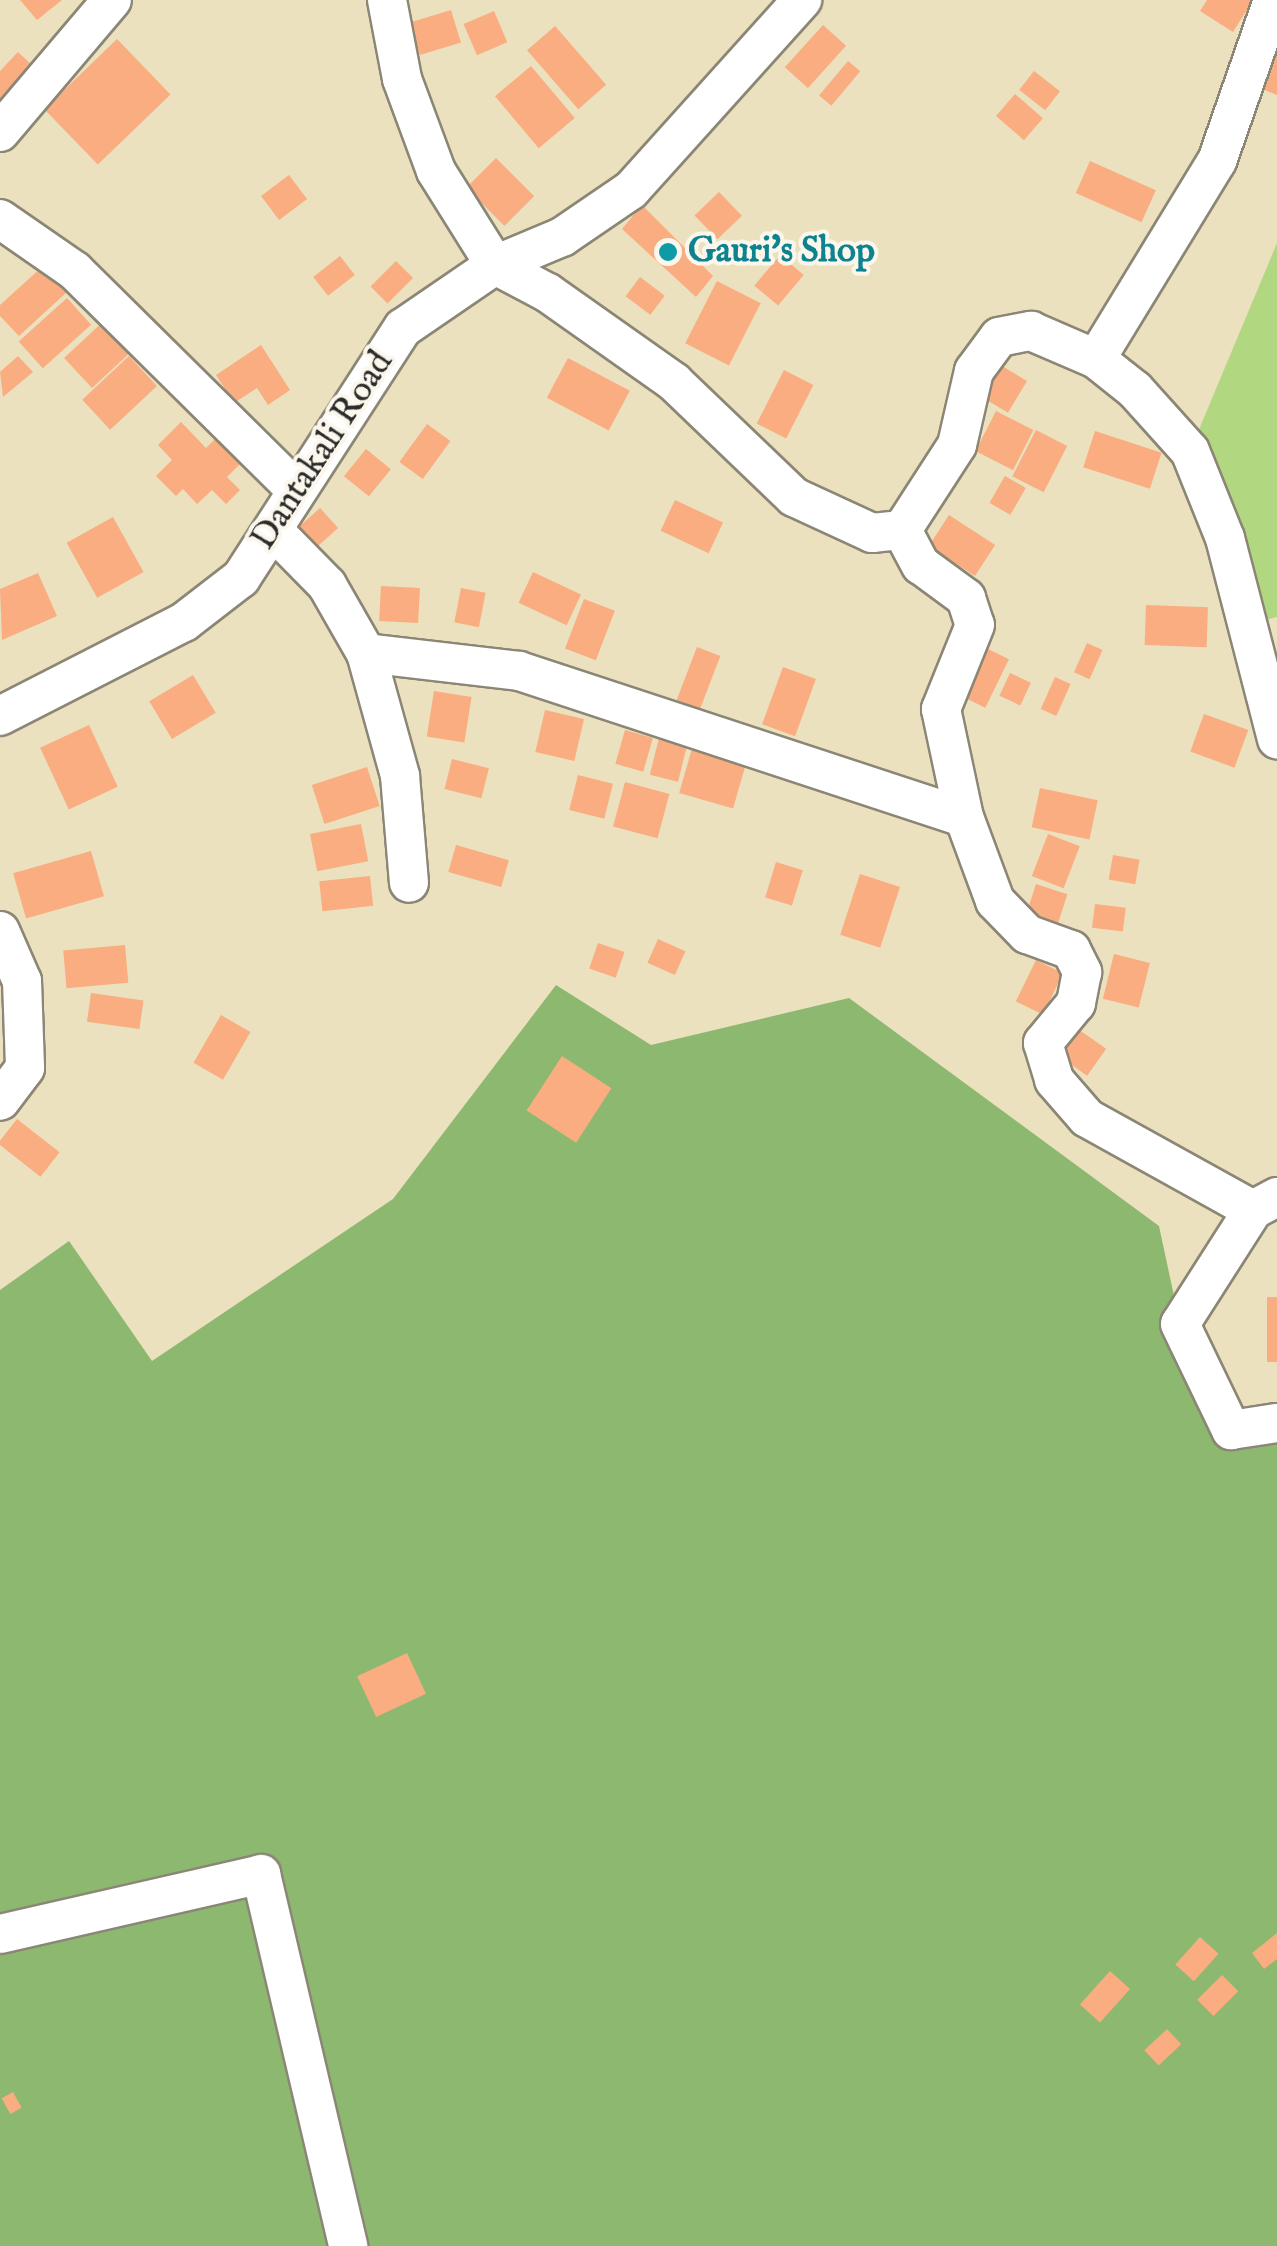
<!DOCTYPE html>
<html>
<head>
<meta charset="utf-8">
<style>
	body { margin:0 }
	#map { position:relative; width:1277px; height:2246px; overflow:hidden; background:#ebe1bf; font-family:"IM FELL English",serif }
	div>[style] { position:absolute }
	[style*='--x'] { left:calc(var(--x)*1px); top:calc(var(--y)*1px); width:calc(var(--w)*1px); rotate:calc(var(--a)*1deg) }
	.green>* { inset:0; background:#b2d781 }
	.forest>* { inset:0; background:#8db86f }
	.building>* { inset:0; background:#f9ad80; transform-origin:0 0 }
	.roads { filter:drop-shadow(2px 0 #8b8675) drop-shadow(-2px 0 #8b8675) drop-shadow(0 2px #8b8675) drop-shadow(0 -2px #8b8675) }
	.minor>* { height:38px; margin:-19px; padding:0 19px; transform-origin:19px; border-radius:19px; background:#fff }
	.dots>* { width:28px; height:28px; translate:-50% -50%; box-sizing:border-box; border:5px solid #fbf7ec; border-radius:50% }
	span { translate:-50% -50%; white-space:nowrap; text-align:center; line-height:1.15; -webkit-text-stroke:8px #fbf7ec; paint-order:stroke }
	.culture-label { font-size:35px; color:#0d838f; font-weight:700 }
	.left { translate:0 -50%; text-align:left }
	.street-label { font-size:35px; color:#2b2b2b }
</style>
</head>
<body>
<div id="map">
	<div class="green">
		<i style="clip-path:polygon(1277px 243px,1277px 617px,1249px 624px,1190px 451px)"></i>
	</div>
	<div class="forest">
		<i style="clip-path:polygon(556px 985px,651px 1045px,849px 998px,1159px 1226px,1180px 1324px,1231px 1430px,1277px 1423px,1277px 2246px,0 2246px,0 1290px,69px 1241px,152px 1361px,393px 1199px)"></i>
	</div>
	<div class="building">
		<i style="clip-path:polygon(20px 0,62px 0,37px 20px)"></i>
		<i style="clip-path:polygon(1207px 0,1253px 0,1233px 32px,1200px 11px)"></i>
		<i style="left:451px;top:10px;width:34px;height:43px;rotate:73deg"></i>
		<i style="left:494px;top:11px;width:34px;height:33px;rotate:67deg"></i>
		<i style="left:823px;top:25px;width:31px;height:57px;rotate:42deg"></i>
		<i style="clip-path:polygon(1277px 25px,1277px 95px,1254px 86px)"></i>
		<i style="left:555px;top:26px;width:78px;height:37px;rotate:49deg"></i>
		<i style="left:117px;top:39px;width:77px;height:101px;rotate:46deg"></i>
		<i style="clip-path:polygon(18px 52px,36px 69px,0 109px,0 71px)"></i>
		<i style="left:848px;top:61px;width:16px;height:45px;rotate:40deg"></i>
		<i style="left:531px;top:66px;width:68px;height:47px;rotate:50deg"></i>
		<i style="left:1034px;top:71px;width:33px;height:24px;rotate:38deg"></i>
		<i style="left:1015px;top:94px;width:37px;height:29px;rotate:41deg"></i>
		<i style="left:496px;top:158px;width:54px;height:42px;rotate:45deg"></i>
		<i style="left:1090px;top:161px;width:72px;height:35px;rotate:24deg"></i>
		<i style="left:289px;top:175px;width:30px;height:35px;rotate:53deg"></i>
		<i style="left:719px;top:192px;width:33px;height:34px;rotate:46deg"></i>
		<i style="clip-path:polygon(642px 205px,713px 276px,696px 297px,622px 229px)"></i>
		<i style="left:780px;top:255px;width:31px;height:40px;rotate:40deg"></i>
		<i style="left:340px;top:256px;width:24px;height:34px;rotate:52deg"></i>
		<i style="left:396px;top:261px;width:24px;height:36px;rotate:45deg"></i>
		<i style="clip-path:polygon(43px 266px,67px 292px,19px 336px,0 316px,0 305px)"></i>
		<i style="left:640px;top:277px;width:31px;height:24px;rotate:37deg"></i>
		<i style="left:717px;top:281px;width:49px;height:70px;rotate:27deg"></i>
		<i style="left:67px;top:298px;width:36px;height:65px;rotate:48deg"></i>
		<i style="left:108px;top:317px;width:41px;height:60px;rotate:47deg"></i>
		<i style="clip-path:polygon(261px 345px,290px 390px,268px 405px,257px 388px,234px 403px,216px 375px)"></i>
		<i style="clip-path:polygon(18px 356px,33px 372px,3px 397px,0 372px)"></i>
		<i style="left:129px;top:356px;width:41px;height:64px;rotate:47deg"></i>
		<i style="left:568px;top:358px;width:70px;height:45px;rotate:28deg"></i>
		<i style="left:997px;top:363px;width:35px;height:37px;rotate:31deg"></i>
		<i style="left:784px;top:370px;width:33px;height:60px;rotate:27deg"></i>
		<i style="left:996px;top:411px;width:42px;height:45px;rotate:27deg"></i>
		<i style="clip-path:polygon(181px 422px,206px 448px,216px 438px,241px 463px,227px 477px,240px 490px,226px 504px,212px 490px,197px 504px,183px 489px,176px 496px,156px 476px,172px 460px,158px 445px)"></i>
		<i style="left:427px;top:424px;width:29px;height:47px;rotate:36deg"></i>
		<i style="left:1036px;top:430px;width:35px;height:52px;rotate:27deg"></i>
		<i style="left:1095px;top:431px;width:70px;height:38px;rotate:18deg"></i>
		<i style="left:366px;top:449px;width:32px;height:35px;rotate:39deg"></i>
		<i style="left:1005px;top:476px;width:24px;height:31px;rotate:30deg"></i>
		<i style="left:675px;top:500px;width:53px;height:34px;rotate:25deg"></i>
		<i style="left:320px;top:508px;width:27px;height:31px;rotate:48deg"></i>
		<i style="left:949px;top:515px;width:55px;height:37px;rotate:33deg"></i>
		<i style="left:113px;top:517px;width:63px;height:53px;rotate:61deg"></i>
		<i style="left:533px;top:572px;width:53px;height:34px;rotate:25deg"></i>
		<i style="clip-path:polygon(38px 573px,57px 616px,2px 640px,0 589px)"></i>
		<i style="left:381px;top:586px;width:39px;height:35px;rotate:3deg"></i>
		<i style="left:461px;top:588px;width:25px;height:35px;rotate:11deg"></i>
		<i style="left:584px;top:599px;width:33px;height:53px;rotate:21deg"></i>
		<i style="left:1146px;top:605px;width:62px;height:40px;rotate:2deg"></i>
		<i style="left:1087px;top:643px;width:17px;height:32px;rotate:24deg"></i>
		<i style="left:982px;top:646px;width:30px;height:54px;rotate:26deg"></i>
		<i style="left:697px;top:647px;width:25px;height:57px;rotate:21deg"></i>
		<i style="left:783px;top:667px;width:35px;height:61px;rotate:20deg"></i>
		<i style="left:1010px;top:673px;width:23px;height:25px;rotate:25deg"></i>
		<i style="left:193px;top:675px;width:44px;height:51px;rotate:59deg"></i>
		<i style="left:1055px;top:677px;width:17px;height:35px;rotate:24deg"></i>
		<i style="left:434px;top:691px;width:38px;height:46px;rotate:9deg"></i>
		<i style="left:545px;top:710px;width:40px;height:43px;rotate:13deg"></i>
		<i style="left:1204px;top:714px;width:47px;height:40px;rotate:20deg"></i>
		<i style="left:89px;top:725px;width:68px;height:54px;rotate:65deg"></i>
		<i style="left:625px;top:730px;width:29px;height:35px;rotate:16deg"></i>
		<i style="left:660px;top:734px;width:29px;height:42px;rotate:14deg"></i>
		<i style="left:693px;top:745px;width:56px;height:50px;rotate:16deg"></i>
		<i style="left:452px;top:759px;width:38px;height:31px;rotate:14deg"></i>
		<i style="left:367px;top:767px;width:41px;height:58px;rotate:72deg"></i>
		<i style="left:578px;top:775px;width:36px;height:36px;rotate:14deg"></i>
		<i style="left:625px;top:782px;width:46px;height:46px;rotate:15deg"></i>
		<i style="left:1040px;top:788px;width:59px;height:40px;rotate:12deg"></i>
		<i style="left:361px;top:824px;width:38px;height:52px;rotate:79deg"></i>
		<i style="left:1048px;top:834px;width:34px;height:45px;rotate:21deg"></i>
		<i style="left:456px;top:845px;width:55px;height:28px;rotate:16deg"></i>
		<i style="left:91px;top:851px;width:47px;height:81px;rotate:74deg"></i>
		<i style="left:1113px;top:855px;width:27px;height:25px;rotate:10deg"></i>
		<i style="left:776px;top:862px;width:28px;height:37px;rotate:17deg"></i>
		<i style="left:860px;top:874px;width:42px;height:64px;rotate:18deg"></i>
		<i style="left:370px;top:876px;width:30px;height:51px;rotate:84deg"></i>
		<i style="left:1036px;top:884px;width:33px;height:31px;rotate:18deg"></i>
		<i style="left:1095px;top:904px;width:31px;height:24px;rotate:7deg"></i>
		<i style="left:658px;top:939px;width:30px;height:26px;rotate:24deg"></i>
		<i style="left:598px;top:943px;width:28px;height:27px;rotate:19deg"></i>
		<i style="left:125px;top:945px;width:38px;height:62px;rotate:85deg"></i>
		<i style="left:1114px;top:954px;width:37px;height:46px;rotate:14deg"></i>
		<i style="left:1036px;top:960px;width:30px;height:46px;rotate:26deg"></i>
		<i style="left:91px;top:993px;width:53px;height:29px;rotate:8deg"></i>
		<i style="left:221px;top:1015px;width:34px;height:55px;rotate:30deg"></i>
		<i style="left:1075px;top:1027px;width:38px;height:33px;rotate:35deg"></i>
		<i style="left:562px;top:1056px;width:59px;height:65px;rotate:33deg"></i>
		<i style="left:17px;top:1119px;width:54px;height:31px;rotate:38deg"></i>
		<i style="left:1277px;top:1297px;width:65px;height:10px;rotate:90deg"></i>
		<i style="left:407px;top:1653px;width:45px;height:55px;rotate:65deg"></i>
		<i style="clip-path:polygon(1277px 1933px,1277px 1959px,1264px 1969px,1252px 1953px)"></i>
		<i style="left:1200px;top:1937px;width:25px;height:37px;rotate:42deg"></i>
		<i style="left:1110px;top:1971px;width:27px;height:45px;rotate:42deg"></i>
		<i style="left:1222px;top:1975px;width:23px;height:35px;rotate:45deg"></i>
		<i style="left:1167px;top:2029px;width:21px;height:31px;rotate:47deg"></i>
		<i style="left:13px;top:2092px;width:18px;height:13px;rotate:61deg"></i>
	</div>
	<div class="roads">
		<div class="minor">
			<i style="--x:387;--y:0;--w:80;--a:79.2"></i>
			<i style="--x:402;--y:79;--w:98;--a:69.7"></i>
			<i style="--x:436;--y:171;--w:111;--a:57.9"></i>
			<i style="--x:495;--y:265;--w:60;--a:27.8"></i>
			<i style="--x:548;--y:293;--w:154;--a:35.2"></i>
			<i style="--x:674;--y:382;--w:166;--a:43.8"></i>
			<i style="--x:794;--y:497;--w:86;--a:24.8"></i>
			<i style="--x:872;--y:533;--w:30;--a:-6"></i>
			<i style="--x:902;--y:530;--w:101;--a:-57.1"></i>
			<i style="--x:957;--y:445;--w:76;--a:-77.1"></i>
			<i style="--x:974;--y:371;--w:42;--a:-53.7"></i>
			<i style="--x:999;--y:337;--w:33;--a:-11"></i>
			<i style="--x:1031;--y:331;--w:71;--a:23.3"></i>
			<i style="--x:1096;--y:359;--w:50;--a:38.5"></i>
			<i style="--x:1135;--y:390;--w:82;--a:48"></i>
			<i style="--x:1190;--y:451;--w:94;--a:68.1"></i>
			<i style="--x:1225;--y:538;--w:208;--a:75.5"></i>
			<i style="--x:0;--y:132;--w:173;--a:-49.7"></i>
			<i style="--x:0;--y:219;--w:91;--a:34.7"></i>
			<i style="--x:75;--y:271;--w:311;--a:44.7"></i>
			<i style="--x:1096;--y:359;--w:232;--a:-58.6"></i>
			<i style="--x:1217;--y:161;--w:170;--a:-70.8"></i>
			<i style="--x:902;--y:530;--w:40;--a:62"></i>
			<i style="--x:921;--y:565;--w:56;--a:36.3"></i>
			<i style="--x:966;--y:598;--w:28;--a:72"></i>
			<i style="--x:975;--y:625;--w:91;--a:112"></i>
			<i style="--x:941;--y:709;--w:110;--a:78"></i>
			<i style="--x:964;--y:817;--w:90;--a:69.7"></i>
			<i style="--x:995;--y:901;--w:46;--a:45.9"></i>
			<i style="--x:1027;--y:934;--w:47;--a:20"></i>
			<i style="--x:1071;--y:950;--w:25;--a:63"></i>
			<i style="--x:1082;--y:972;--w:32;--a:101"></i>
			<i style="--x:1076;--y:1003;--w:52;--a:129.5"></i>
			<i style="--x:1043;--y:1043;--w:39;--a:73"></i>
			<i style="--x:1054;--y:1080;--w:50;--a:49"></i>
			<i style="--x:1087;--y:1118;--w:190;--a:29"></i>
			<i style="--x:274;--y:531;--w:76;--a:45.5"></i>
			<i style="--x:327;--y:585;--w:78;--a:60.2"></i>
			<i style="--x:366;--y:653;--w:128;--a:74.5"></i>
			<i style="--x:400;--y:776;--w:107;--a:85.2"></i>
			<i style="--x:366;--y:653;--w:154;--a:6.7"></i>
			<i style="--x:519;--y:671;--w:468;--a:18.2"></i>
			<i style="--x:0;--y:716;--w:207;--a:-27.1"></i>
			<i style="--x:184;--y:622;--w:72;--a:-37.7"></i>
			<i style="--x:241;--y:578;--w:298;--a:-57.1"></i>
			<i style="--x:403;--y:328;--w:112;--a:-34.4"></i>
			<i style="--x:495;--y:265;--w:73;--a:-22.7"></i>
			<i style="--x:562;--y:237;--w:83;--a:-34.3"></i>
			<i style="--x:631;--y:190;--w:256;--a:-48"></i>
			<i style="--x:0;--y:931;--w:55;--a:66.3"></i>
			<i style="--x:22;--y:981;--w:87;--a:88"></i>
			<i style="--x:25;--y:1068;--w:41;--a:127.1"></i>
			<i style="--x:1277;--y:1197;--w:27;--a:152"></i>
			<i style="--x:1253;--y:1210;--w:135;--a:122.6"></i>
			<i style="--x:1180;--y:1324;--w:118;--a:64.3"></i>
			<i style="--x:1231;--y:1430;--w:47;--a:-8.7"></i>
			<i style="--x:0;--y:1934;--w:268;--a:-12.9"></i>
			<i style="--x:261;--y:1874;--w:382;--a:76.8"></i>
		</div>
	</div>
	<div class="dots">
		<i style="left:668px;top:252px;background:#0f9aa8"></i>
	</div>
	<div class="culture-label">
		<span class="left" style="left:688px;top:252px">Gauri's Shop</span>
	</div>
	<div class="street-label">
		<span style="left:323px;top:451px;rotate:-57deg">Dantakali Road</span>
	</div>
</div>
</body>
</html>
